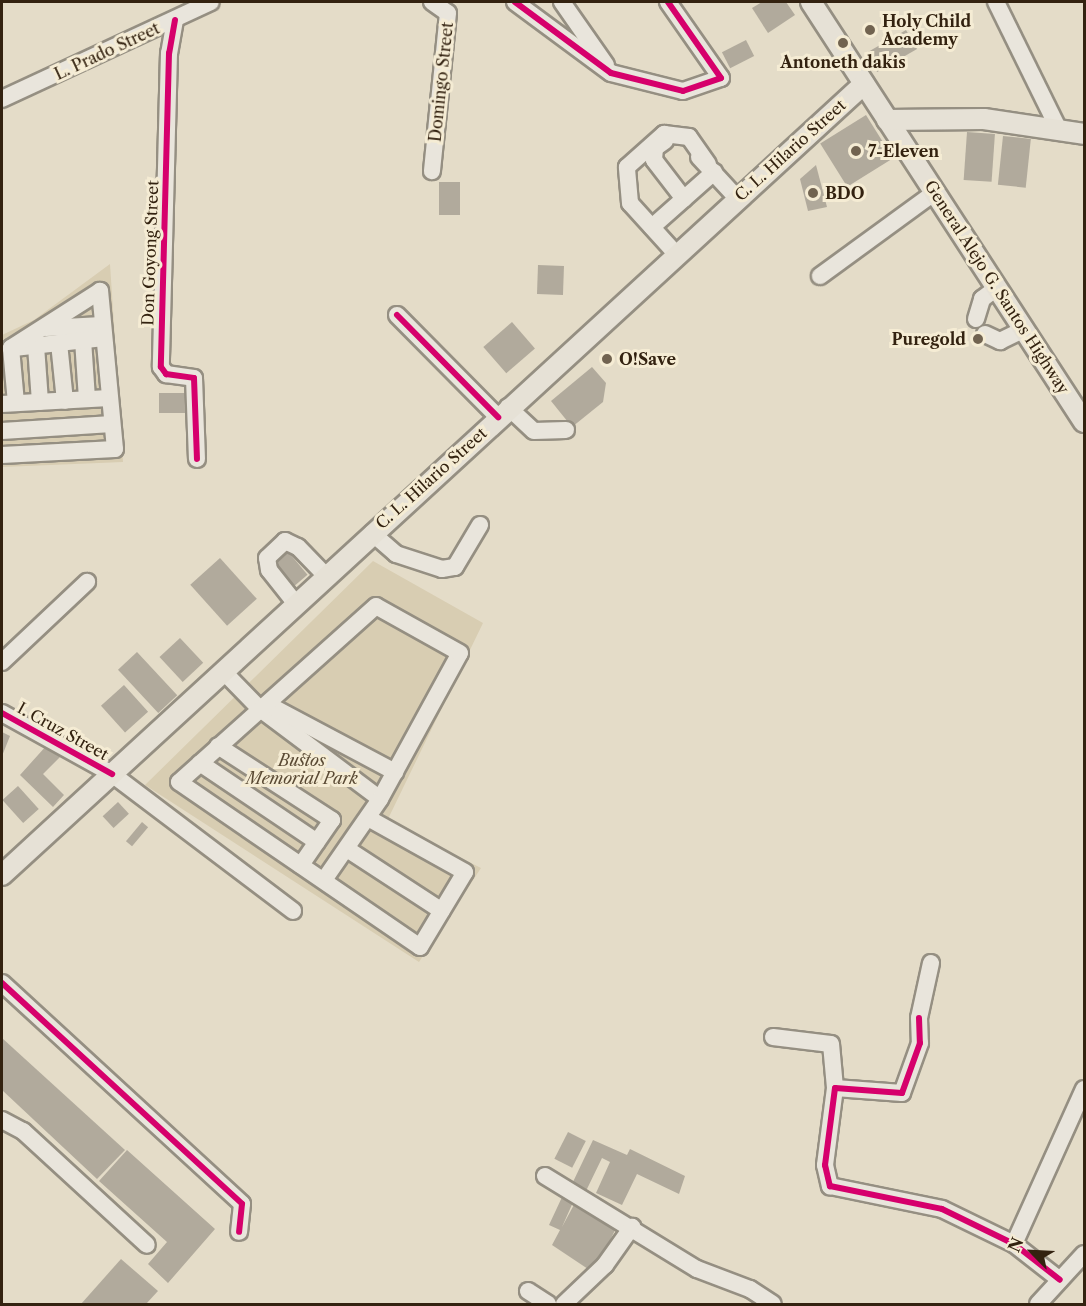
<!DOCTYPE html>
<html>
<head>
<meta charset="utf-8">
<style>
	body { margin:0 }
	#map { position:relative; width:1086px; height:1306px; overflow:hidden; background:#e4dcc8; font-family:"Libre Caslon Text",serif }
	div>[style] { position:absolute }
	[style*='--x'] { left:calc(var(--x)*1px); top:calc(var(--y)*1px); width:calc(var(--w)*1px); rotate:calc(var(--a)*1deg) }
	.green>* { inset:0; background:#d8cdb2 }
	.building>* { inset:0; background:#b1aa9c; transform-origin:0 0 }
	.roads { filter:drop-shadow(2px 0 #958f82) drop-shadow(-2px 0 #958f82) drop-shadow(0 2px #958f82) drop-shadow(0 -2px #958f82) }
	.minor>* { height:16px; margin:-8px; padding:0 8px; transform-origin:8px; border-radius:8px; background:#e9e5dc }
	.major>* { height:20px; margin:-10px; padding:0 10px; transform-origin:10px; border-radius:10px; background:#e6e1d6 }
	.cycleway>* { height:6px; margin:-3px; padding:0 3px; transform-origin:3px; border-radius:3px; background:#d6006c }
	.dots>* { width:16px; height:16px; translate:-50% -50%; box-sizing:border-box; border:3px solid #f5ecd4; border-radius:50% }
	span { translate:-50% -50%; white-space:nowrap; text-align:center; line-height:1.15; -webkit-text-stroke:6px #f5ecd4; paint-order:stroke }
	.poi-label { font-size:16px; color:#332210; font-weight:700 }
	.left { translate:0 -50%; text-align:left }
	.right { translate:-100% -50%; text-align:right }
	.street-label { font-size:16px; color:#332210 }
	.park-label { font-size:16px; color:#5a4a34; font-style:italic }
	.frame { position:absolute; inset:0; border:3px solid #332210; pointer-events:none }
	.north { position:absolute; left:1002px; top:1222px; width:60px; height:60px; -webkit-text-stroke:4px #f5ecd4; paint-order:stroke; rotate:294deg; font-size:16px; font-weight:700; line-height:24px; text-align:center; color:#332210 }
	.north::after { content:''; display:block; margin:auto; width:21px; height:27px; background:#332210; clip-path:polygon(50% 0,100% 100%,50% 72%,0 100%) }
</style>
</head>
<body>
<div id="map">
	<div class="green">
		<i style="clip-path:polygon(110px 264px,123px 462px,2px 467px,2px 335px,34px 320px)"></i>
		<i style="clip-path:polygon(373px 561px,483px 623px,387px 821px,481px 868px,419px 962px,145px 785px)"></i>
	</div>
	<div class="building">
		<i style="clip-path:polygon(762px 2px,786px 2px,795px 15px,768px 33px,752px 8px)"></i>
		<i style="left:906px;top:30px;width:22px;height:46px;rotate:60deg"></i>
		<i style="left:746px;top:40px;width:18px;height:27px;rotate:63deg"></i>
		<i style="left:866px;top:115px;width:51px;height:54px;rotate:58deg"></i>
		<i style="left:967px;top:132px;width:28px;height:48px;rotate:4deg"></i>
		<i style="left:1003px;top:136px;width:28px;height:49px;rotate:6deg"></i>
		<i style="clip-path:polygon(816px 165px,827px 207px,808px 211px,800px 179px)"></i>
		<i style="left:439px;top:182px;width:21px;height:33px"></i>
		<i style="left:538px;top:265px;width:26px;height:29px;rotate:2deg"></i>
		<i style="left:512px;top:322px;width:35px;height:38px;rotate:49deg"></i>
		<i style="clip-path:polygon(592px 367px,606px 383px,603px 402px,572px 427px,551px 401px)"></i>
		<i style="left:159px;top:393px;width:29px;height:20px"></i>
		<i style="left:285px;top:548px;width:35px;height:18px;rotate:50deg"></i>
		<i style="left:220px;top:558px;width:55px;height:40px;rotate:48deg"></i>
		<i style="left:180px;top:638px;width:34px;height:28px;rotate:47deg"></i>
		<i style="left:137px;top:652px;width:59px;height:26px;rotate:47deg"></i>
		<i style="left:124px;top:685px;width:36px;height:31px;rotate:48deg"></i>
		<i style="clip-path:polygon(2px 732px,10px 736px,2px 756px)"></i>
		<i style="clip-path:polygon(47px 745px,60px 757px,43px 774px,64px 795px,53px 807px,20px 775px)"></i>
		<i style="left:18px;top:786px;width:31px;height:21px;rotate:48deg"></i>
		<i style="left:118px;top:802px;width:16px;height:21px;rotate:47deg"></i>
		<i style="left:142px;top:822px;width:8px;height:25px;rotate:40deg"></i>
		<i style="clip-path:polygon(2px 1038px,125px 1150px,97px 1179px,2px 1090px)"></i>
		<i style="left:568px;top:1132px;width:20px;height:30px;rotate:27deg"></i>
		<i style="clip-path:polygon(593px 1140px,627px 1155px,630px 1149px,685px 1176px,679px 1194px,637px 1174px,622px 1205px,596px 1193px,610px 1162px,602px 1158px,586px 1191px,572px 1184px)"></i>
		<i style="clip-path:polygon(127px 1150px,215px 1229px,168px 1283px,148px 1264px,167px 1242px,99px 1181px)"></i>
		<i style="clip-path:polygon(563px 1195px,574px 1200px,562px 1227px,576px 1201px,619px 1222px,594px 1273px,552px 1245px,560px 1230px,549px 1225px)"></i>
		<i style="clip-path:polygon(121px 1259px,158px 1291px,146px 1304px,81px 1304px)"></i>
	</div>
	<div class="roads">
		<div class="minor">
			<i style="--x:432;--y:2;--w:19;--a:35"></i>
			<i style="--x:448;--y:13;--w:159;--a:95.8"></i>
			<i style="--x:515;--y:2;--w:119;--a:36.5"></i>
			<i style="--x:611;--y:73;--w:74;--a:14"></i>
			<i style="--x:683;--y:91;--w:40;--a:-18.9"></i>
			<i style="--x:721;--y:78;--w:93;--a:-124.9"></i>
			<i style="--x:562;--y:2;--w:77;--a:55.1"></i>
			<i style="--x:996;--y:2;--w:140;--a:63.8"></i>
			<i style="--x:175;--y:20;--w:34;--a:100"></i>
			<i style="--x:169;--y:53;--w:314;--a:91.5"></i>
			<i style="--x:161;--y:367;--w:9;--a:54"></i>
			<i style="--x:166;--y:374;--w:28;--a:8"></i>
			<i style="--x:194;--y:378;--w:81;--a:87.9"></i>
			<i style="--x:2;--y:99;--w:230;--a:-24.9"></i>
			<i style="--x:665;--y:141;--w:12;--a:145"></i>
			<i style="--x:655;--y:148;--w:12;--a:95"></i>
			<i style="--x:654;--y:160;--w:49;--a:52.4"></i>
			<i style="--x:699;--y:157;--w:56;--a:47.2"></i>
			<i style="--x:652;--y:227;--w:83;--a:-41.6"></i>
			<i style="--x:677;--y:255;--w:70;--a:-132.1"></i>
			<i style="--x:630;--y:203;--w:36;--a:-95"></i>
			<i style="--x:627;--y:167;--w:50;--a:-41.7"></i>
			<i style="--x:664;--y:134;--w:25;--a:7"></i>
			<i style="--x:689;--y:137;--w:33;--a:55"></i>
			<i style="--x:820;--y:276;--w:142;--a:-36.1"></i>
			<i style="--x:397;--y:315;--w:144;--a:45.3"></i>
			<i style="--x:976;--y:319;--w:21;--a:-73"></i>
			<i style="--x:982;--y:299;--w:20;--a:-37"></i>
			<i style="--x:46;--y:328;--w:56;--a:-3.1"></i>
			<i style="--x:985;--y:334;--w:17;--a:25"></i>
			<i style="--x:1000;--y:341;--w:28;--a:-26"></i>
			<i style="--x:83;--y:340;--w:59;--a:86.1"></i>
			<i style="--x:59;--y:343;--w:58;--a:84.1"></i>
			<i style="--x:36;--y:346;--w:56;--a:85.9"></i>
			<i style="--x:14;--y:348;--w:90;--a:-6.4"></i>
			<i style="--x:2;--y:404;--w:107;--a:-3.2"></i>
			<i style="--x:508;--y:407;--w:35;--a:43"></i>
			<i style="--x:534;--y:431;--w:32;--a:-2"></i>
			<i style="--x:2;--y:431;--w:110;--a:-3.6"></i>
			<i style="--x:2;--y:455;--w:113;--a:-3"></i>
			<i style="--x:115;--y:449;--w:159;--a:-95.4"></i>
			<i style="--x:100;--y:291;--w:106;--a:147.4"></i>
			<i style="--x:11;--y:348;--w:55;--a:84.8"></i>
			<i style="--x:372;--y:533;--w:32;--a:41"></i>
			<i style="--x:396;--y:554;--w:48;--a:18.1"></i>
			<i style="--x:442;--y:569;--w:13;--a:-9"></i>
			<i style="--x:455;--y:567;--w:49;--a:-59.2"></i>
			<i style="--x:296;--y:604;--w:43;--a:-128.5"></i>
			<i style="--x:269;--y:570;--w:12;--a:-99"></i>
			<i style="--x:267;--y:558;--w:25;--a:-43"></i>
			<i style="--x:285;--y:541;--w:14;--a:25"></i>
			<i style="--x:298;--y:547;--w:40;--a:46"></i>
			<i style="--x:2;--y:662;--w:117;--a:-43.3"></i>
			<i style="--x:223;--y:671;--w:52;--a:45.8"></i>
			<i style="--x:259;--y:708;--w:151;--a:36.9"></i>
			<i style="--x:269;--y:705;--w:143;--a:28"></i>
			<i style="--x:2;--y:713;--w:126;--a:29"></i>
			<i style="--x:112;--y:774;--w:227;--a:37.1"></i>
			<i style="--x:218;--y:746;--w:136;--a:33"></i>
			<i style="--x:332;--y:820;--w:55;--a:124.6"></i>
			<i style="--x:200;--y:763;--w:141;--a:34"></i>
			<i style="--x:347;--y:849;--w:113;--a:33.1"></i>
			<i style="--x:324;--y:880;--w:98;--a:-55.3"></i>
			<i style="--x:380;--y:799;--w:166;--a:-61.3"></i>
			<i style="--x:460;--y:653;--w:96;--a:-150.8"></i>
			<i style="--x:376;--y:606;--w:264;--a:138.2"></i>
			<i style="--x:179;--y:782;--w:292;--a:34.4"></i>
			<i style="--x:420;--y:947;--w:87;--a:-59"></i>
			<i style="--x:465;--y:872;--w:111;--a:-150.9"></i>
			<i style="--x:931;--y:963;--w:56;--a:102.3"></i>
			<i style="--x:919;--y:1018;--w:25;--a:88"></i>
			<i style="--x:920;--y:1043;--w:53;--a:109.8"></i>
			<i style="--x:902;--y:1093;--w:67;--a:-175.7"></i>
			<i style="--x:835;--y:1088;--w:78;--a:97.4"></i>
			<i style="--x:825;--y:1165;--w:22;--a:77"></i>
			<i style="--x:830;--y:1186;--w:114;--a:11.6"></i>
			<i style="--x:942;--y:1209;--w:80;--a:25.9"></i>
			<i style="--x:1014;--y:1244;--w:58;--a:38"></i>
			<i style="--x:2;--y:983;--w:326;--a:42.6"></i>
			<i style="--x:242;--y:1204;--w:28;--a:96"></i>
			<i style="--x:773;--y:1037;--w:58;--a:6.9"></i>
			<i style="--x:831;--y:1044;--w:44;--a:84.8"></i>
			<i style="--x:2;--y:1120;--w:24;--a:28"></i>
			<i style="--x:23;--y:1131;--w:168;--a:42.6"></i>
			<i style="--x:545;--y:1176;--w:178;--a:31.5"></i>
			<i style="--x:697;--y:1269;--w:57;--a:20.7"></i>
			<i style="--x:750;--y:1289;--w:27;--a:33"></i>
			<i style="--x:1014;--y:1244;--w:170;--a:-65.7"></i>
			<i style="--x:528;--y:1291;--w:24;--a:33"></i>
			<i style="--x:564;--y:1304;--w:57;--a:-43.6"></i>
			<i style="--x:605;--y:1265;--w:47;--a:-54.6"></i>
			<i style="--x:1038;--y:1304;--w:68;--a:-47.4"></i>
		</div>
		<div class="major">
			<i style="--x:811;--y:2;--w:501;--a:56.98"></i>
			<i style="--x:887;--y:120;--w:97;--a:-0.6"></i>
			<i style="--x:984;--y:119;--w:101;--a:8.5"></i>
			<i style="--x:2;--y:875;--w:1170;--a:-42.54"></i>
		</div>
	</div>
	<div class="cycleway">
		<i style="--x:515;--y:2;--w:119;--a:36.5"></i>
		<i style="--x:611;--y:73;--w:74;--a:14"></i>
		<i style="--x:683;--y:91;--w:40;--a:-18.9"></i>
		<i style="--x:721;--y:78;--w:93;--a:-124.9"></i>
		<i style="--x:175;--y:20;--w:34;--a:100"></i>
		<i style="--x:169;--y:53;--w:314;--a:91.5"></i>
		<i style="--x:161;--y:367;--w:9;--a:54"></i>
		<i style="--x:166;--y:374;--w:28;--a:8"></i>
		<i style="--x:194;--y:378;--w:81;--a:87.9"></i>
		<i style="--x:397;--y:315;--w:144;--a:45.3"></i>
		<i style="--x:2;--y:713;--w:126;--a:29"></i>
		<i style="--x:2;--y:983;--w:326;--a:42.6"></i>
		<i style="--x:242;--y:1204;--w:28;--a:96"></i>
		<i style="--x:919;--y:1018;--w:25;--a:88"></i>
		<i style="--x:920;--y:1043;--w:53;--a:109.8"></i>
		<i style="--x:902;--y:1093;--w:67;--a:-175.7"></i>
		<i style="--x:835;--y:1088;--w:78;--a:97.4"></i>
		<i style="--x:825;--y:1165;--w:22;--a:77"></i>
		<i style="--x:830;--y:1186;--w:114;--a:11.6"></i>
		<i style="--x:942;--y:1209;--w:80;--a:25.9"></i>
		<i style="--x:1014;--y:1244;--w:58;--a:38"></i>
	</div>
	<div class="dots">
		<i style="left:870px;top:30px;background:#716350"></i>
		<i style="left:843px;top:43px;background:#716350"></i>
		<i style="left:856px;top:151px;background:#716350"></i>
		<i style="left:813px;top:193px;background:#716350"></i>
		<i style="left:978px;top:339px;background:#716350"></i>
		<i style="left:607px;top:359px;background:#716350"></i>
	</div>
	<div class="poi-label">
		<span class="left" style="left:882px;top:30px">Holy Child<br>Academy</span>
		<span style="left:843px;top:62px">Antoneth dakis</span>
		<span class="left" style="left:868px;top:151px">7-Eleven</span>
		<span class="left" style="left:825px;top:193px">BDO</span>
		<span class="right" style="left:966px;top:339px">Puregold</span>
		<span class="left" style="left:619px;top:359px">O!Save</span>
	</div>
	<div class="street-label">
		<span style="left:107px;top:51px;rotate:-25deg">L. Prado Street</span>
		<span style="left:441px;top:82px;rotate:-84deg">Domingo Street</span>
		<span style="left:790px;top:150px;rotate:-42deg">C. L. Hilario Street</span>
		<span style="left:150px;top:253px;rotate:-88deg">Don Goyong Street</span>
		<span style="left:997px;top:287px;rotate:57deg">General Alejo G. Santos Highway</span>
		<span style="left:431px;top:478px;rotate:-42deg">C. L. Hilario Street</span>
		<span style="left:63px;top:731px;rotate:29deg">I. Cruz Street</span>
	</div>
	<div class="park-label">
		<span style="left:302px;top:769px">Bustos<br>Memorial Park</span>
	</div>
	<div class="frame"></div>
	<div class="north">N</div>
</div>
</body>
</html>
